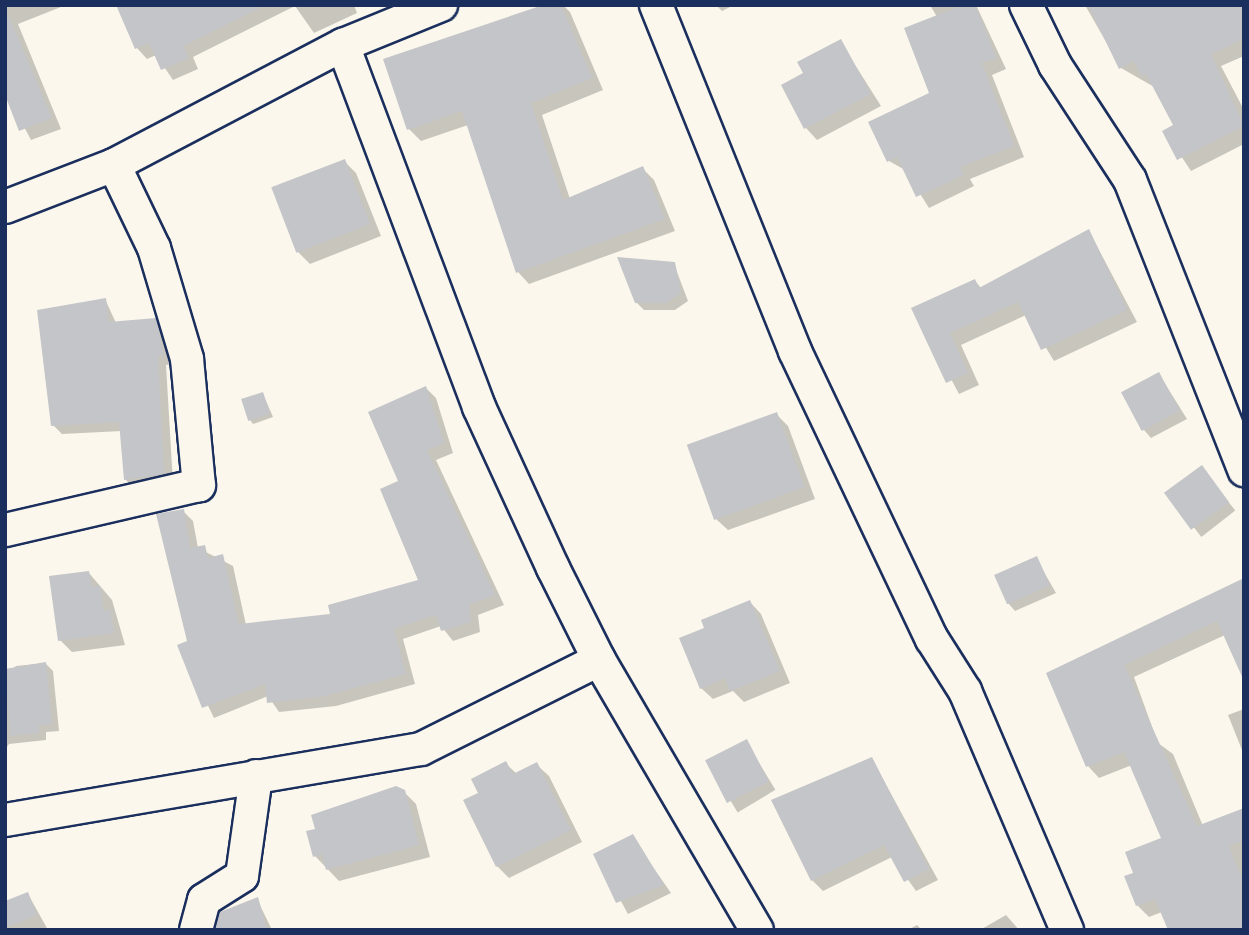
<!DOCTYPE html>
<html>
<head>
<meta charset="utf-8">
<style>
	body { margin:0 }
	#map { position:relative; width:1249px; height:935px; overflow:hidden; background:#fbf7ec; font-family:Delius,sans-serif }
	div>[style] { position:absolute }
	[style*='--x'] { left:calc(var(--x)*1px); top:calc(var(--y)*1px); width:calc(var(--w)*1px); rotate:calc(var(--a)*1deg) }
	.shadow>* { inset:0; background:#0003; transform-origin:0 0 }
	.building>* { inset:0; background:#c3c5c9; transform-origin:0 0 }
	.roads { filter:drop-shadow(2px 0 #1b2f5e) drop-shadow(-2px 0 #1b2f5e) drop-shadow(0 2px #1b2f5e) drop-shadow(0 -2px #1b2f5e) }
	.minor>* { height:32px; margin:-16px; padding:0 16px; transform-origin:16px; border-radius:16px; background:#fbf7ec }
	span { translate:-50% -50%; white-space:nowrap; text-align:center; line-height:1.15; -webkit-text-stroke:5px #fbf7ec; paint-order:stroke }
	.frame { position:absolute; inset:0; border:7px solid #1b2f5e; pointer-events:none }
</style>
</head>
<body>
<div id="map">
	<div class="shadow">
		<i style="clip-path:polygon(5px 5px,66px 5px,18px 24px,61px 129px,31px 140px,5px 91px)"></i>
		<i style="clip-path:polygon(118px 5px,354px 5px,357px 13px,314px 33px,295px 6px,193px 57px,198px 69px,173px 80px,156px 55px,147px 59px,137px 48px)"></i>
		<i style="clip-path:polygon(545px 5px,563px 5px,570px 12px,603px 90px,542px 115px,570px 199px,642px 168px,654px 180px,675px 231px,529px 284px,518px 272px,468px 125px,421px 141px,409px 129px)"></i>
		<i style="clip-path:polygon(716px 5px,734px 5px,722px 11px)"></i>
		<i style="clip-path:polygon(930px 5px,976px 5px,1006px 69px,992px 75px,1024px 157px,970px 179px,974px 186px,929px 208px,905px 170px,889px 161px,931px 94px,937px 17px)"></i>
		<i style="clip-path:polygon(1085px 5px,1244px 5px,1244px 56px,1221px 66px,1244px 110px,1244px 144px,1191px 171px,1165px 132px,1176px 126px,1156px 88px,1121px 68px)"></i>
		<i style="clip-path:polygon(840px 41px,881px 106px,817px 140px,806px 128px,805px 74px)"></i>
		<i style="clip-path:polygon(344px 161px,356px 173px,381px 236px,310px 264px,298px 252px)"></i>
		<i style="clip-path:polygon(1089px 231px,1137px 322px,1054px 361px,1026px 315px,961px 345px,979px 385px,959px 394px,914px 309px,975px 281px,982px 289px)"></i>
		<i style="clip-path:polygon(674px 264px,688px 301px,675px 310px,644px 310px,636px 302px)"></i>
		<i style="clip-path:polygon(105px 299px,116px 323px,155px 320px,164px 329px,172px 364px,166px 365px,173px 483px,134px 488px,125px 479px,122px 431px,62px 434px,53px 425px)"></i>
		<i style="clip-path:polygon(1159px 374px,1187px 419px,1151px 438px,1144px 430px)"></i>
		<i style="clip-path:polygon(426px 388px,436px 398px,453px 453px,436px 460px,504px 605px,478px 615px,480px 632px,453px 641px,441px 626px,403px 639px,415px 684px,336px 706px,279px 712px,268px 696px,214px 718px,179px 646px,189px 642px,183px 511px,193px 521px,198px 548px,233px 566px,246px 625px,333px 615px,420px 581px,401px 482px)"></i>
		<i style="clip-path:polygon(263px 394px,273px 417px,253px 424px,250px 420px)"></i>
		<i style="clip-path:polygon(776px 414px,788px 426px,815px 499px,728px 530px,716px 519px)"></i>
		<i style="left:1202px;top:468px;width:54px;height:43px;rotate:52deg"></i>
		<i style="clip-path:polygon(1036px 558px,1056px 593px,1015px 611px,1008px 603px)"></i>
		<i style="clip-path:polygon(89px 573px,112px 600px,125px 645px,72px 652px,60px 640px)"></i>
		<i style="clip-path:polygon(1244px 580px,1225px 635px,1134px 677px,1158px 743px,1173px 754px,1203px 826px,1244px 810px,1244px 930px,1162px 912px,1149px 917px,1137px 905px,1135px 874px,1163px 839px,1132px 765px,1099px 778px,1088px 766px,1048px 674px)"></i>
		<i style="clip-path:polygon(750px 602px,761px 614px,790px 683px,744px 702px,733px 691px,713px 699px,701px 688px,707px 629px)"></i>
		<i style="clip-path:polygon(45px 663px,53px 671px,59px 731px,46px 732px,46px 740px,9px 744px,5px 750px,5px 675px,16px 666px)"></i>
		<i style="clip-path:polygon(1244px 709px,1244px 755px,1228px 715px)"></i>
		<i style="left:746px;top:741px;width:57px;height:44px;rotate:59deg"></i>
		<i style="clip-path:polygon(872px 759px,938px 880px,916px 891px,892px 857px,823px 891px,812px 880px)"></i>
		<i style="clip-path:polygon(505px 763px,517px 774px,537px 765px,549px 776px,582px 842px,509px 878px,497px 866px)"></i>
		<i style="clip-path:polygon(404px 792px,416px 804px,430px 857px,339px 881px,315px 856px)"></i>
		<i style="clip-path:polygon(632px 837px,671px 893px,628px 914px,595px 854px)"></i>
		<i style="clip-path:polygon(28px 894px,48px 930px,5px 930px,5px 903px)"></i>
		<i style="clip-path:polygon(257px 899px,272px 930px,217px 930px)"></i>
		<i style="clip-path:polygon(1006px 915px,1019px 930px,980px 930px)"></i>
		<i style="clip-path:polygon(917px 925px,922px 930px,908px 930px)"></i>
	</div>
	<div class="building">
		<i style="clip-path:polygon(116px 5px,266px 5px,183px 46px,189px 58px,161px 70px,149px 43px,135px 49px)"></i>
		<i style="clip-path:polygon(543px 5px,561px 5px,592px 78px,531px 103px,563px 200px,643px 166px,665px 219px,516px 273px,462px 111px,407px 130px,383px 59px)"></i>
		<i style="clip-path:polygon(963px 5px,975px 5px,996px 58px,982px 63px,1014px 146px,960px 167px,964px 175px,916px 197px,897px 157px,887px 162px,868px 122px,929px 93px,904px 28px)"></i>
		<i style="clip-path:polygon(1088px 5px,1244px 5px,1244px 39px,1211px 54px,1244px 126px,1177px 160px,1162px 131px,1173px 125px,1146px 74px,1141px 76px,1134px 61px,1119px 69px)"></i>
		<i style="clip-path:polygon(5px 7px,52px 118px,19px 131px,5px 95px)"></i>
		<i style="clip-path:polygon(841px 39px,871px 94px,804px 129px,781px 85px,803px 73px,797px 62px)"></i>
		<i style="left:345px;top:159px;width:70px;height:79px;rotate:69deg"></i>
		<i style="clip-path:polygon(1089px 229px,1127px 310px,1041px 350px,1018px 302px,950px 333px,968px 373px,946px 383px,911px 308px,975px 279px,979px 288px)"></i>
		<i style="clip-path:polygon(617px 257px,675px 262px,681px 293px,666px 303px,635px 303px)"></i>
		<i style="clip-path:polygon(106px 298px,109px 322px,156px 318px,164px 356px,158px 356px,164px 474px,124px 480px,119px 422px,51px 426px,37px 310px)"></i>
		<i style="left:1159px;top:372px;width:44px;height:43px;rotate:62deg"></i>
		<i style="clip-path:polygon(426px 386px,444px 443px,427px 450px,495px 595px,469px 605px,471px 622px,441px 631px,436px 615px,394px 629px,406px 674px,325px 696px,267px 703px,265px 684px,202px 708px,177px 645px,187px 641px,156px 514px,184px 509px,190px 548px,205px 545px,208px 558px,223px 554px,239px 624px,330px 614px,328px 605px,418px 580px,380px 489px,398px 481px,368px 412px)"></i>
		<i style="left:263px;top:392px;width:23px;height:23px;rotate:72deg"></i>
		<i style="left:777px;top:412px;width:80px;height:96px;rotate:70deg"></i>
		<i style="left:1202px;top:465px;width:46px;height:47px;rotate:54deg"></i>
		<i style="left:1037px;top:556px;width:32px;height:47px;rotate:66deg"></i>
		<i style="clip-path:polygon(89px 571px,92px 587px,100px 586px,104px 611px,110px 610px,114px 633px,58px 641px,49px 576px)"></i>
		<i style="clip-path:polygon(1244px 578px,1244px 681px,1217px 621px,1124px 665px,1197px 826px,1244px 808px,1244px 840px,1229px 846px,1244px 883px,1244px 930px,1168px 930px,1155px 899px,1136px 906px,1124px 876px,1133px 873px,1125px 852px,1161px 838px,1124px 752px,1086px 767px,1046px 673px)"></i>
		<i style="clip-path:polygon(750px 600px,780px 671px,730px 691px,725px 678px,700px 689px,679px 638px,704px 628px,701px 620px)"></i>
		<i style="clip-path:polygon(46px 662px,52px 724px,39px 725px,39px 733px,10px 736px,5px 669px)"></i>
		<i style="left:747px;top:739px;width:48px;height:47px;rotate:63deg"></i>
		<i style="clip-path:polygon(872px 757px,929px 869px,904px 882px,884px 845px,811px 881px,771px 800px)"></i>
		<i style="clip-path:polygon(506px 761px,513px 774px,537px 762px,571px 830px,496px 867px,463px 800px,478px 793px,471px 779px)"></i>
		<i style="clip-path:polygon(396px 786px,405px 790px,419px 845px,326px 870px,322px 854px,313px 857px,306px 831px,315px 829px,311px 815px)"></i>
		<i style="clip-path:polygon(633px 834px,664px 885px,616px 903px,593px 854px)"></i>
		<i style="clip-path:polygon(28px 892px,37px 915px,5px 928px,5px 901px)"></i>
		<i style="clip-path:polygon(258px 897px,267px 930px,215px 930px,220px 912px)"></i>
	</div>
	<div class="roads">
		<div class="minor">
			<i style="--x:656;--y:5;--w:373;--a:68.1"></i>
			<i style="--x:795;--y:351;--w:319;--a:64.6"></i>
			<i style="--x:932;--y:639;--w:62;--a:57.6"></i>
			<i style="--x:965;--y:691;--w:260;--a:66.9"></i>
			<i style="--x:1026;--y:5;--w:67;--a:64.2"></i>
			<i style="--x:1055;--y:65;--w:137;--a:56.9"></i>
			<i style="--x:1130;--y:180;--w:312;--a:68.5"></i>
			<i style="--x:343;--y:45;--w:387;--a:69.4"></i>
			<i style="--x:479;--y:407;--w:177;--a:65.3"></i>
			<i style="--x:553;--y:568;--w:103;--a:63.4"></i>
			<i style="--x:599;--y:660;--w:313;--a:59.7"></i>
			<i style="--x:114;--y:165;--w:259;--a:-27.7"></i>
			<i style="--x:343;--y:45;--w:106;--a:-22.2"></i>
			<i style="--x:5;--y:207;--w:117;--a:-21.1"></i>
			<i style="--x:114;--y:165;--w:92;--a:64.3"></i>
			<i style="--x:154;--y:248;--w:116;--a:73.4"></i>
			<i style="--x:187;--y:359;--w:127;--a:84.6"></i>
			<i style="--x:199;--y:485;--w:199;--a:166.9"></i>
			<i style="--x:5;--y:820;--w:422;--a:-9.7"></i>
			<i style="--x:421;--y:749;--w:199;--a:-26.6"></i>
			<i style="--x:196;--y:930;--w:31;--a:-75"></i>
			<i style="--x:204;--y:900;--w:45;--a:-32.3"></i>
			<i style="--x:242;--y:876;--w:101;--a:-82"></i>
		</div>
	</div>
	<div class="frame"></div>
</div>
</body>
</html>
